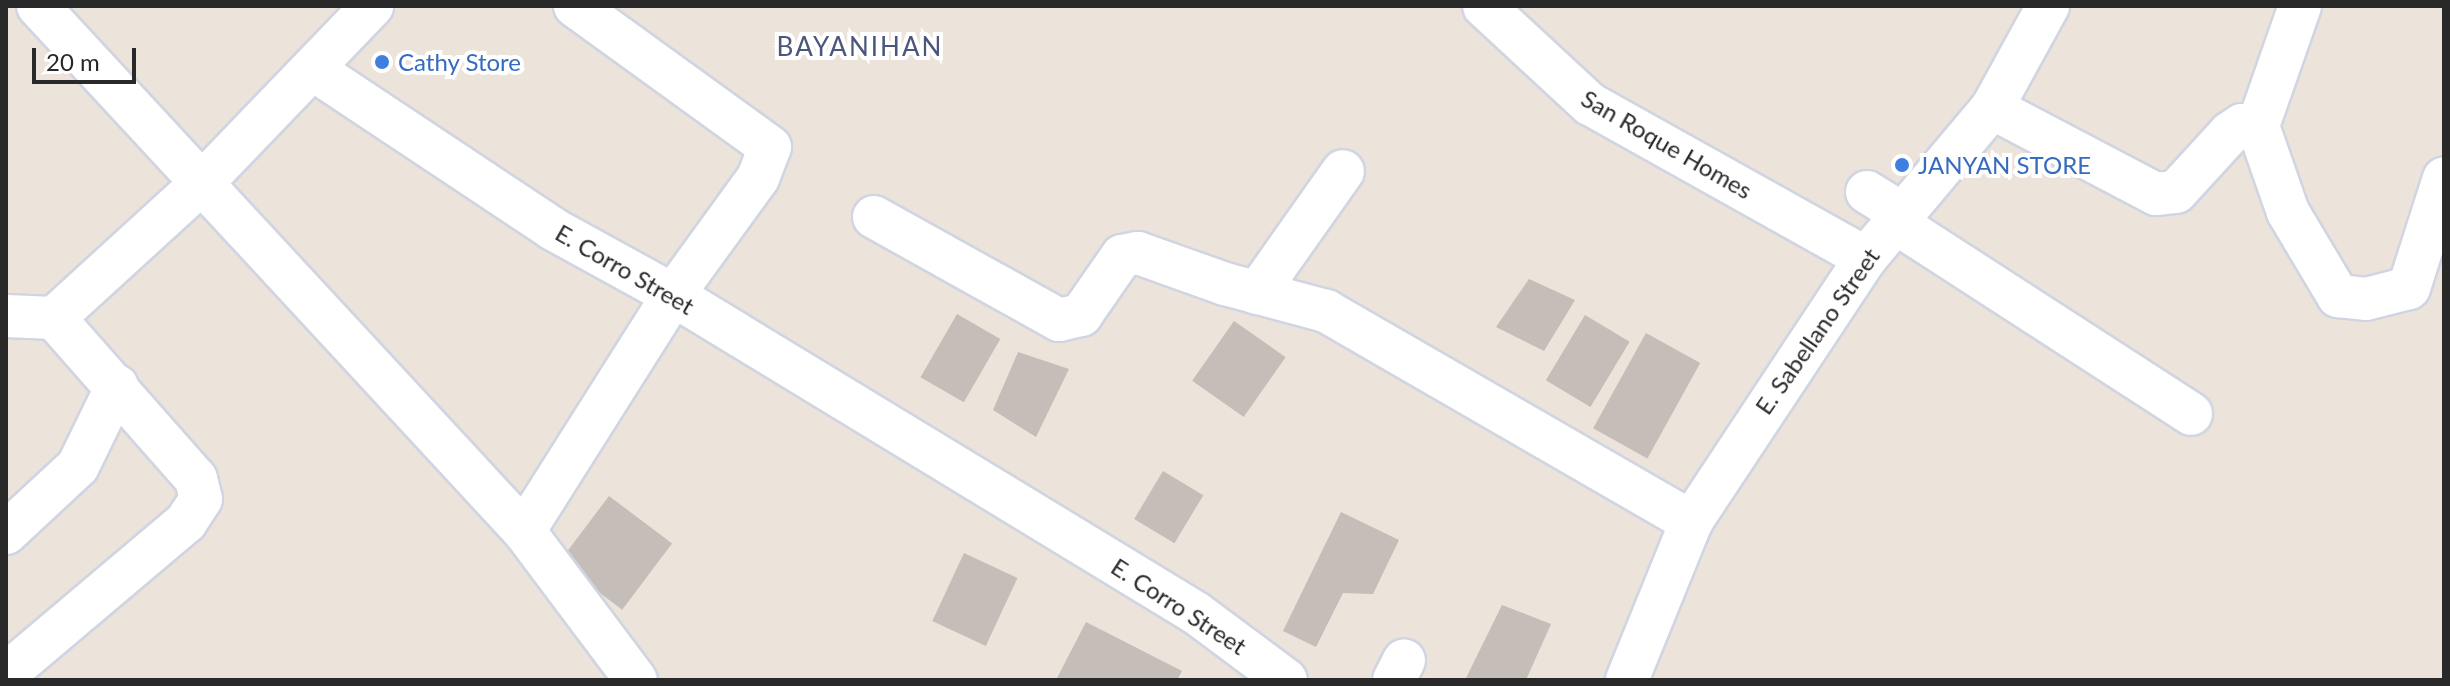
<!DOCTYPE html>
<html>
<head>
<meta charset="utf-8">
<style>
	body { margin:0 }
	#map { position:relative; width:2450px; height:686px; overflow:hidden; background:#ece3db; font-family:Lato,sans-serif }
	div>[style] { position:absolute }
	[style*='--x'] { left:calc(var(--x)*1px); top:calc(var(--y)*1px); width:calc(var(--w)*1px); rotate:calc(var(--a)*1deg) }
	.building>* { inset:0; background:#c4bdb8; transform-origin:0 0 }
	.roads { filter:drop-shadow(2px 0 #d1d5e2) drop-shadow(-2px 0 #d1d5e2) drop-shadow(0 2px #d1d5e2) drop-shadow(0 -2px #d1d5e2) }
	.minor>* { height:42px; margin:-21px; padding:0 21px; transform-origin:21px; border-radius:21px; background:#fff }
	.dots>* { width:22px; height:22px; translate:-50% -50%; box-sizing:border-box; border:4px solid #fff; border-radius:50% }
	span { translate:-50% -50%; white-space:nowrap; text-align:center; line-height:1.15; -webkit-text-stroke:8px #fff; paint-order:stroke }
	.shop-label { font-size:24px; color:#366cbe }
	.left { translate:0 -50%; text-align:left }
	.street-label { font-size:24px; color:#292929 }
	.neighbourhood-label { font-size:26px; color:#4a567a; letter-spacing:2px }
	.frame { position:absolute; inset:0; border:8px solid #292929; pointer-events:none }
	.scale { position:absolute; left:32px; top:48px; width:104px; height:36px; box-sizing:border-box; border:4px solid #292929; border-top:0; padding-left:10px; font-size:24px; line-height:28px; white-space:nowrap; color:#292929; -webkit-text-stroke:6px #fff; paint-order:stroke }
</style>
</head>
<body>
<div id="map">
	<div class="building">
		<i style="clip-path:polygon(1529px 279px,1575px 300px,1544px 351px,1496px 327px)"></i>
		<i style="left:957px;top:314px;width:50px;height:73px;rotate:30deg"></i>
		<i style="left:1585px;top:315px;width:52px;height:76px;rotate:31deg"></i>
		<i style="left:1234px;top:321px;width:63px;height:73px;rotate:35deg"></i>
		<i style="left:1646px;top:333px;width:62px;height:109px;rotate:29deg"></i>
		<i style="clip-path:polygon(1018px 352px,1069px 369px,1036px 437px,993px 410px)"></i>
		<i style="left:1163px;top:471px;width:47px;height:56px;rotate:31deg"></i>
		<i style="left:609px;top:496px;width:79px;height:83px;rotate:37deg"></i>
		<i style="clip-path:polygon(1341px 512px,1399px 540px,1373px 594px,1343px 593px,1316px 647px,1283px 631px)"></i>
		<i style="left:964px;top:553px;width:59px;height:75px;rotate:25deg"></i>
		<i style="clip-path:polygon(1502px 605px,1551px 624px,1526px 680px,1465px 680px)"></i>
		<i style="clip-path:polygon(1086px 622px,1182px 671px,1177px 680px,1056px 680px)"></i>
	</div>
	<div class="roads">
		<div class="minor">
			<i style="--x:38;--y:6;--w:715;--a:47.21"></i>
			<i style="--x:524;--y:531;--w:186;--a:53.1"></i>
			<i style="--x:1484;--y:6;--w:144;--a:42.8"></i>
			<i style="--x:1590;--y:104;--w:316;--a:29.2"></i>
			<i style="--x:2300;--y:6;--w:127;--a:109.3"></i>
			<i style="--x:2258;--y:126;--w:91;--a:70.8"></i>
			<i style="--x:2288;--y:212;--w:98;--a:59.2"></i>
			<i style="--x:2338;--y:296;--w:28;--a:6"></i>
			<i style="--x:2366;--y:299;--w:44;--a:-14.3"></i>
			<i style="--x:2409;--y:288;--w:115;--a:-72.3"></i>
			<i style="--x:314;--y:70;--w:287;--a:33.6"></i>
			<i style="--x:553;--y:229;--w:137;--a:28.8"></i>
			<i style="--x:673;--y:295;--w:612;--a:31.3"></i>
			<i style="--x:1196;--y:613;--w:112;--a:36.7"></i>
			<i style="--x:1992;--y:108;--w:185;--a:27.7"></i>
			<i style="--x:2156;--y:194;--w:20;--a:-6"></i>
			<i style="--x:2176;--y:192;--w:80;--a:-47.5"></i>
			<i style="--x:2230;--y:133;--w:14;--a:-34"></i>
			<i style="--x:2242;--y:125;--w:16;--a:4"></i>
			<i style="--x:1867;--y:192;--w:39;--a:32"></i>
			<i style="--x:874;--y:217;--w:212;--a:29.1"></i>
			<i style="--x:1059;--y:320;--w:23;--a:-13"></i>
			<i style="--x:1081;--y:315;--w:72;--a:-55.2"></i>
			<i style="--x:1122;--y:256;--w:16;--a:-11"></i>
			<i style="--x:1138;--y:253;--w:92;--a:19.6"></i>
			<i style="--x:1225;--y:284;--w:105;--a:15"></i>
			<i style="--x:1326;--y:311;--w:422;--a:30"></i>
			<i style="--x:1893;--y:221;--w:355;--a:32.9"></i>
			<i style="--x:1257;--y:293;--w:149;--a:-54.8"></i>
			<i style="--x:6;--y:316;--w:48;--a:2.4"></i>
			<i style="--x:54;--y:318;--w:199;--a:-42.4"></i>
			<i style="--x:201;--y:184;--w:247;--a:-46.1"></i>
			<i style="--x:524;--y:531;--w:279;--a:-57.7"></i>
			<i style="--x:673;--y:295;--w:145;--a:-54"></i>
			<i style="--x:758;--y:178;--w:33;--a:-69"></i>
			<i style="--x:770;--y:147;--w:241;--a:-144.1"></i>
			<i style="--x:6;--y:533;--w:98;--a:-42.9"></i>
			<i style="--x:78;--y:466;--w:89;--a:-64"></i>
			<i style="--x:6;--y:674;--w:236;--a:-40.2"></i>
			<i style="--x:186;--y:522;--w:27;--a:-57"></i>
			<i style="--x:201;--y:499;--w:21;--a:-104"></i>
			<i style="--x:196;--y:479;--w:215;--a:-131.4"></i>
			<i style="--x:1394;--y:680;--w:22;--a:-63"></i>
			<i style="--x:1627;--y:680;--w:170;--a:-67.9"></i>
			<i style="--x:1691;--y:522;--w:317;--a:-56.5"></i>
			<i style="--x:1866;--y:258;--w:196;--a:-50"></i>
			<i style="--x:1992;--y:108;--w:116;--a:-61.2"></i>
		</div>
	</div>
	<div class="dots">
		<i style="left:382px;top:62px;background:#3f7fe0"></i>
		<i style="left:1902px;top:165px;background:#3f7fe0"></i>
	</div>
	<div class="shop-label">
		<span class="left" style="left:398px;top:62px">Cathy Store</span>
		<span class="left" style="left:1918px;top:165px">JANYAN STORE</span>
	</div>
	<div class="street-label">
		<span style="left:1667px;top:144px;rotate:30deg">San Roque Homes</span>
		<span style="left:625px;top:269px;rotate:30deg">E. Corro Street</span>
		<span style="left:1817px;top:331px;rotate:-55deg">E. Sabellano Street</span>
		<span style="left:1179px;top:606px;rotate:33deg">E. Corro Street</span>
	</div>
	<div class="neighbourhood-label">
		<span style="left:860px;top:47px">BAYANIHAN</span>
	</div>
	<div class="frame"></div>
	<div class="scale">20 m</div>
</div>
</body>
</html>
